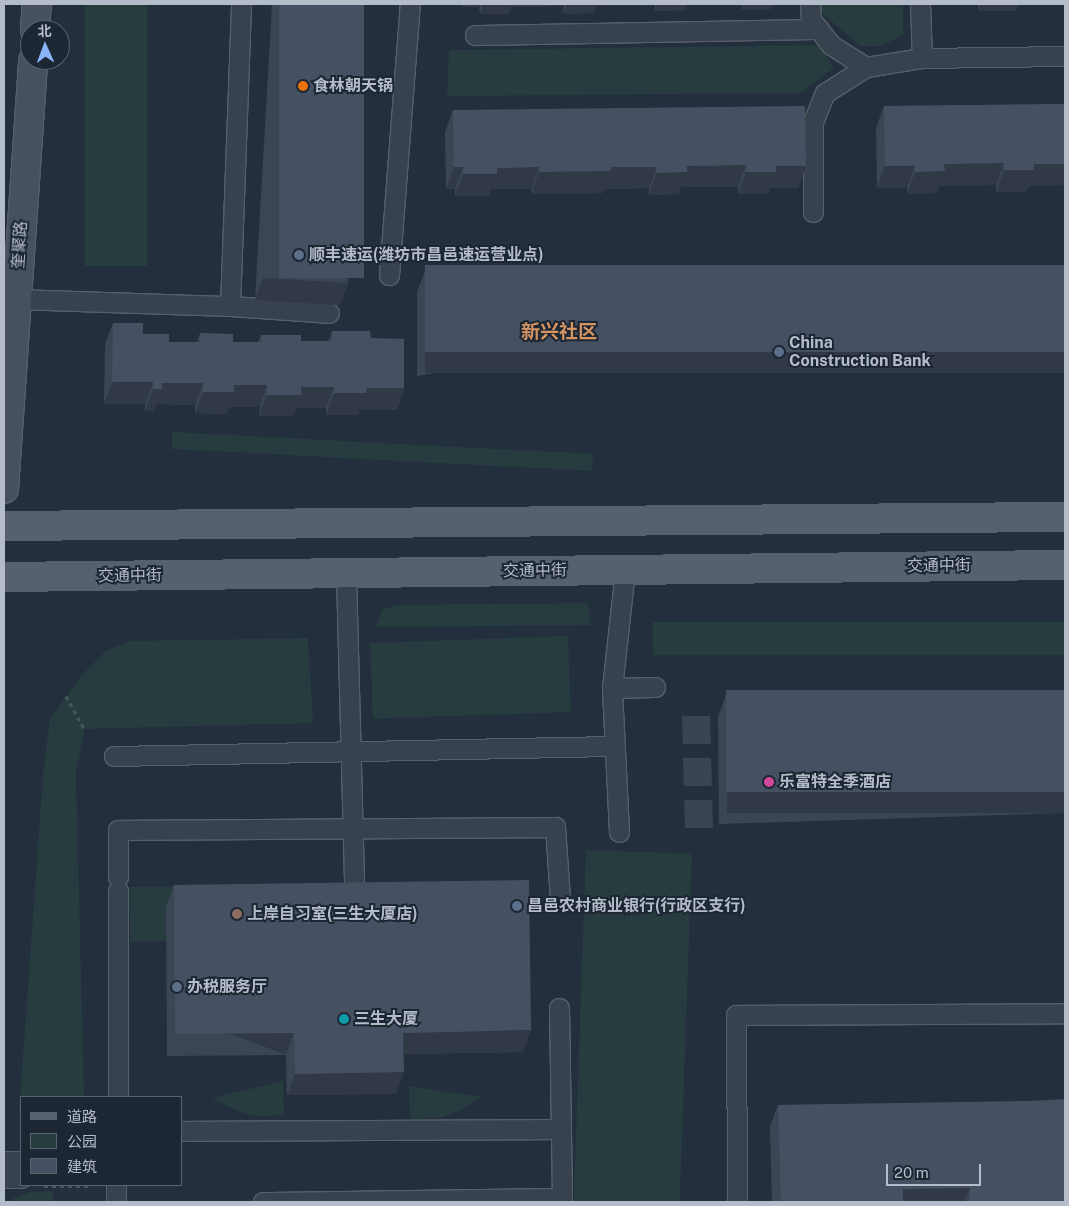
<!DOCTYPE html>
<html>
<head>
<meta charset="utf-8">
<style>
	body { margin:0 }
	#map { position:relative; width:1069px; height:1206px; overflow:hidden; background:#242f3e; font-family:"Public Sans","Noto Sans SC",sans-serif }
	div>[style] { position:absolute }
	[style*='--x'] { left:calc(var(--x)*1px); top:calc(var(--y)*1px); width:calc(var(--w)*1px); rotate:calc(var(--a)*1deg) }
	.green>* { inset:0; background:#263c3f; transform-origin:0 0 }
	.street-tunnel>* { height:28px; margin-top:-14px; transform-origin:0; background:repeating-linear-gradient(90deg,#3a4453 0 28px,transparent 0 42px) }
	.path>* { height:3px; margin-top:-1.5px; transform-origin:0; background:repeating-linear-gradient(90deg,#44595c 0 4px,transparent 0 8px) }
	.roads { filter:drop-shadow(1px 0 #565f6c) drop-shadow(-1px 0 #565f6c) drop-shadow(0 1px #565f6c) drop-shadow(0 -1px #565f6c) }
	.lane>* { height:19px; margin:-9.5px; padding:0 9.5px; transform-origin:9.5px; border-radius:9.5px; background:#38414e }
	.secondary>* { height:28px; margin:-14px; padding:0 14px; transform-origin:14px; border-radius:14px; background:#465061 }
	.primary>* { height:28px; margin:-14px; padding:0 14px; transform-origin:14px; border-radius:14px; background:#56606e }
	.wall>* { inset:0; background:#3b4654 }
	.shaded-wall>* { inset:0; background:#303945; transform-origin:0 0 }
	.building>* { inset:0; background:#455162; transform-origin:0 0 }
	.dots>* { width:14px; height:14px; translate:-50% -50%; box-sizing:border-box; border:2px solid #1d2633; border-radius:50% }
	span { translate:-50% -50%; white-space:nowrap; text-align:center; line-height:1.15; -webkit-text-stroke:4px #1d2633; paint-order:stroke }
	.poi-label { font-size:16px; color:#b4bcc9; font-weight:700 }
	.left { translate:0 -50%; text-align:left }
	.street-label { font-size:16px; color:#b4bcc9 }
	.quarter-label { font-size:19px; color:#d59563; font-weight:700 }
	.frame { position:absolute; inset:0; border:5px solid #b4bcc9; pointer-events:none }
	.legend { position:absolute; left:20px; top:1096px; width:162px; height:90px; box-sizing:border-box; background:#1d2633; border:1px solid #59626f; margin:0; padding:6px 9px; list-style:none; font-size:15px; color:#b4bcc9 }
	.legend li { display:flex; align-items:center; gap:10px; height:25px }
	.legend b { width:25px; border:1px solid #59626f }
	.north { position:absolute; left:20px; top:20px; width:50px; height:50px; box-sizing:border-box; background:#1d2633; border:1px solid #59626f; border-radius:50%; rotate:358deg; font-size:14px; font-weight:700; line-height:20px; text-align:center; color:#b4bcc9 }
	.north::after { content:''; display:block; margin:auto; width:18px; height:22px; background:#8ab4f8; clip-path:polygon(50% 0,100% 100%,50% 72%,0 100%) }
	.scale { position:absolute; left:886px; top:1164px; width:95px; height:22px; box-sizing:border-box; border:2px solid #b4bcc9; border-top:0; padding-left:6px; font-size:15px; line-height:18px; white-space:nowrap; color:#b4bcc9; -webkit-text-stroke:4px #1d2633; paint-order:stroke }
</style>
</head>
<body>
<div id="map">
	<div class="green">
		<i style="left:85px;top:4px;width:62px;height:262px"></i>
		<i style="clip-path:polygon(819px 4px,903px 4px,903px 35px,881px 46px,860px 46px,820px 11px)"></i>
		<i style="clip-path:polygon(820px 45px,834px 68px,801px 93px,447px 96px,449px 50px)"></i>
		<i style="left:593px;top:454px;width:17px;height:421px;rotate:93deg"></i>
		<i style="clip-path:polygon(588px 603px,591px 625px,376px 627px,382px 609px,400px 605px)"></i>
		<i style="left:1065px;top:622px;width:33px;height:412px;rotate:90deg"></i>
		<i style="left:568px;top:636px;width:76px;height:198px;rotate:88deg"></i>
		<i style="clip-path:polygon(308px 638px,313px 723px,84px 729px,76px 774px,84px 1097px,21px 1097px,21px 1113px,19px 1113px,43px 775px,50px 719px,81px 676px,107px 650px,130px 641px)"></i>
		<i style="left:586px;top:850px;width:106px;height:352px;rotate:2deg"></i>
		<i style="clip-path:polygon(275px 884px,167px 941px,130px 942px,129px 887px)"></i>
		<i style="clip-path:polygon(283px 1081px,284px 1115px,254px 1116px,235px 1110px,212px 1098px)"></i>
		<i style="clip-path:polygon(409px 1086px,481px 1097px,459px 1111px,440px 1118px,410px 1119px)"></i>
		<i style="clip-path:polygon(53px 1191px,53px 1202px,13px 1202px,13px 1198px,30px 1192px)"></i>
	</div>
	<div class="street-tunnel">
		<i style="--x:696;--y:716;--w:118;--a:88.5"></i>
	</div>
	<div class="path">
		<i style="--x:66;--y:696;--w:38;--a:61"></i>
		<i style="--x:44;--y:1186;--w:47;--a:0"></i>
	</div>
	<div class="roads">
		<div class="lane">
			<i style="--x:810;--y:4;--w:16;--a:86"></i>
			<i style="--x:811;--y:20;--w:32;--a:51"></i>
			<i style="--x:831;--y:45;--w:41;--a:32.2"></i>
			<i style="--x:920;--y:4;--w:54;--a:87.9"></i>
			<i style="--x:475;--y:35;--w:344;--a:-1"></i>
			<i style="--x:813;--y:212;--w:90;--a:-90"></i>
			<i style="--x:813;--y:122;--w:31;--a:-68"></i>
			<i style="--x:825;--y:93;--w:49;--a:-32.4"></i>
			<i style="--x:866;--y:67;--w:57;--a:-9.1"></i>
			<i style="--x:922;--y:58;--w:143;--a:-0.8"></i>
			<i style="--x:389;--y:275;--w:272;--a:-85.6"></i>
			<i style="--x:17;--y:299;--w:213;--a:1.9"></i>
			<i style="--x:230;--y:306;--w:302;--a:-87.9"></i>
			<i style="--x:230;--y:306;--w:99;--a:4"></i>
			<i style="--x:346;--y:574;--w:309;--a:88.5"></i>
			<i style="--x:612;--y:688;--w:43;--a:-1.3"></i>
			<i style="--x:114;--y:756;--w:500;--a:-1.15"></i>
			<i style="--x:619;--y:832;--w:144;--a:-92.8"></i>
			<i style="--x:612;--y:688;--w:119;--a:-83.7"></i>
			<i style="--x:118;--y:877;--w:47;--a:-90"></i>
			<i style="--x:118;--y:830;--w:437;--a:-0.4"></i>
			<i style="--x:555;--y:827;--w:72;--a:86"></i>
			<i style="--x:118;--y:1097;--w:206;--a:-90"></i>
			<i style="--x:181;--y:1131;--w:380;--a:-0.3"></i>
			<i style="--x:4;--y:1161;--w:17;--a:0"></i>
			<i style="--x:4;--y:1178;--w:17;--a:0"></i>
			<i style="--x:116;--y:1185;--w:17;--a:90"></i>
			<i style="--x:263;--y:1202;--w:299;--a:-0.8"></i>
			<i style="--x:562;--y:1198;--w:190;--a:-90.9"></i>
			<i style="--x:737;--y:1202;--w:187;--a:-90.3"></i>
			<i style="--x:736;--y:1015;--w:329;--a:-0.3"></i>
		</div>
		<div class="secondary">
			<i style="--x:35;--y:30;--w:26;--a:-86"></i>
			<i style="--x:4;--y:489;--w:430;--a:-86.1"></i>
		</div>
		<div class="primary">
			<i style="--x:4;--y:526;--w:1061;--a:-0.49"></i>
			<i style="--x:4;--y:577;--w:1061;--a:-0.65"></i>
		</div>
	</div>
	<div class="wall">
		<i style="clip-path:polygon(272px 4px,364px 4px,348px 283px,340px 305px,255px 300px)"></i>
		<i style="clip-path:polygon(463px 4px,799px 4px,773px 5px,771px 9px,742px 10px,742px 4px,687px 5px,685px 10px,655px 11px,655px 5px,596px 6px,594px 13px,563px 14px,564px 6px,511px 7px,509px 14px,480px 14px,479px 7px,463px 7px)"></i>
		<i style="clip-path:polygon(955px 4px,1065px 4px,1018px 4px,1015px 11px,978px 11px,978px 5px,955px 5px)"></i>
		<i style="clip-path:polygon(1065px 104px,1065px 185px,1029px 186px,1026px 192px,996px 192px,996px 185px,939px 186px,937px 193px,907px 194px,907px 188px,877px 188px,876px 128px,884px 106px)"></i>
		<i style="clip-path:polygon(453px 110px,806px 166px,798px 188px,770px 188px,768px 194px,738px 194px,738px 187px,681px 187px,679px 194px,649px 195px,649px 188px,604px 189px,603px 193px,531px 194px,531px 189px,491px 189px,489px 196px,455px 196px,455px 189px,446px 189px,445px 132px)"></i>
		<i style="clip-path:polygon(1065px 265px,417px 376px,417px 292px,425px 271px)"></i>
		<i style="clip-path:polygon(113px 323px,143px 334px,169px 342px,197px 342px,200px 333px,233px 342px,258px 342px,261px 335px,301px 341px,328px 341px,332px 331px,371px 338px,404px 388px,397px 410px,360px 410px,358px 415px,326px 415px,326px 408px,296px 408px,293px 416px,259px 416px,260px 407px,229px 407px,226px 414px,195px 413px,195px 405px,156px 404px,154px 411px,145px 411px,145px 404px,104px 404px,105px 344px)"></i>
		<i style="clip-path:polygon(1065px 690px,1065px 813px,719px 824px,718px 717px,726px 695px)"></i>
		<i style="clip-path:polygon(174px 885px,523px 1052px,403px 1054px,396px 1094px,287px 1095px,286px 1055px,167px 1056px,166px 907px)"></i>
		<i style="clip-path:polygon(1031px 1101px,1065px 1202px,772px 1202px,770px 1127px,778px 1105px)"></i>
	</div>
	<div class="shaded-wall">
		<i style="clip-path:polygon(465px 4px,481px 4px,479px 7px,463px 7px)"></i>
		<i style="clip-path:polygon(483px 4px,565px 4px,564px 6px,511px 7px,509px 14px,480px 14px)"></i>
		<i style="clip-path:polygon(567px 4px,655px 4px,655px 5px,596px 6px,594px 13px,563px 14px)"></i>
		<i style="clip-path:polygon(657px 4px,742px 4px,687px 5px,685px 10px,655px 11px)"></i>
		<i style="clip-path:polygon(744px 4px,799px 4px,773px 5px,771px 9px,742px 10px)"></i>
		<i style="left:956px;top:4px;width:22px;height:1px"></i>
		<i style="clip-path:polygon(980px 4px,1065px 4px,1018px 4px,1015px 11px,978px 11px)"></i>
		<i style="clip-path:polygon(1004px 163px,996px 185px,939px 186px,937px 193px,907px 194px,915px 172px,944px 164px)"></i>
		<i style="clip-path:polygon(1034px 164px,1065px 164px,1065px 185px,1029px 186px,1026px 192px,996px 192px,1004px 170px)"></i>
		<i style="clip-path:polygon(746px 165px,738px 187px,681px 187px,679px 194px,649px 195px,656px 173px,687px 166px)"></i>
		<i style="clip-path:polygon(776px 166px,806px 166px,798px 188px,770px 188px,768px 194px,738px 194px,746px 172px)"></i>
		<i style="clip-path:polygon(885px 166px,915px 166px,907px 188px,877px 188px)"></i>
		<i style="clip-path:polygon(454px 167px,463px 167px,455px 189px,446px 189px)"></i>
		<i style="clip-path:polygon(539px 167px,531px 189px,491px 189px,489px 196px,455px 196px,463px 174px,497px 168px)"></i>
		<i style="clip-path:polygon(611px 167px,657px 167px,649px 188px,604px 189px,603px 193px,531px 194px,539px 172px)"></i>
		<i style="clip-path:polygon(263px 278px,348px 283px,340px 305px,255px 300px)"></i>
		<i style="left:1065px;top:352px;width:21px;height:640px;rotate:90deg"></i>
		<i style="clip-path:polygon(112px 382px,153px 382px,145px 404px,104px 404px)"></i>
		<i style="clip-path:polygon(162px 383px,203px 383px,195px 405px,156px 404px,154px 411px,145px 411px,153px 389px)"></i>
		<i style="clip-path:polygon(234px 385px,267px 385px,260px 407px,229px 407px,226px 414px,195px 413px,203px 392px)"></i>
		<i style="clip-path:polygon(301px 387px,334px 387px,326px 408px,296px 408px,293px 416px,259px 416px,267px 395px)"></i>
		<i style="clip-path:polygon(367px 388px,404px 388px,397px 410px,360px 410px,358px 415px,326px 415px,334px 393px)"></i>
		<i style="left:1065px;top:792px;width:21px;height:338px;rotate:90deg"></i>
		<i style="clip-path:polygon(531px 1030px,523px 1052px,395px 1054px,403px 1033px)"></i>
		<i style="left:294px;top:1033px;width:23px;height:119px;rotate:110deg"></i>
		<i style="clip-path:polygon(404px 1072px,396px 1094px,287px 1095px,295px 1074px)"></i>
		<i style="clip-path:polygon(970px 1188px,964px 1202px,898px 1202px,903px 1189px)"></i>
	</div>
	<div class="building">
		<i style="left:279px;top:4px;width:85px;height:274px"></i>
		<i style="clip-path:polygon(1065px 104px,1065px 164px,1034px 164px,1034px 170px,1004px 170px,1004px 163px,944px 164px,945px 171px,915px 172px,915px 166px,885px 166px,884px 106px)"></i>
		<i style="clip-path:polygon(805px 106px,806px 166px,776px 166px,776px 172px,746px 172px,746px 165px,687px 166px,687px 172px,656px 173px,657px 167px,611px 167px,611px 171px,539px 172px,539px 167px,497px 168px,497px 174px,463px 174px,463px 167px,454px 167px,453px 110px)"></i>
		<i style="left:1065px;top:265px;width:87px;height:640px;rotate:90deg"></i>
		<i style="clip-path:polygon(113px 323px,143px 323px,143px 334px,169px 334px,169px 342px,200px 342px,200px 333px,233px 334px,233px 342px,262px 342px,261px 335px,301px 335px,301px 341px,332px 341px,332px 331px,370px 331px,371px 338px,404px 339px,404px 388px,367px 388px,366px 393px,334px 393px,334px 387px,301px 387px,301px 395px,267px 395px,267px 385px,234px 385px,234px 392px,203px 392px,203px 383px,162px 383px,162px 389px,153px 389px,153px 382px,112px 382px)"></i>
		<i style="left:1065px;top:690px;width:102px;height:339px;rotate:90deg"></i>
		<i style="clip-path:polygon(529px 880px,531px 1030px,403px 1033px,404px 1072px,295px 1074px,294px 1033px,175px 1034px,174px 885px)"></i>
		<i style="clip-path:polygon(1065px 1099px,1065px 1202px,969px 1202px,970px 1188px,903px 1189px,903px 1202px,781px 1202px,778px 1105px,1031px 1101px)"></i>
	</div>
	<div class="dots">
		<i style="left:303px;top:86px;background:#e8710a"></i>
		<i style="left:299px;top:255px;background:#5c6f8a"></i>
		<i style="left:779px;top:352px;background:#5c6f8a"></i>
		<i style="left:769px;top:782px;background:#d1479c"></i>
		<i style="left:517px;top:906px;background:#5c6f8a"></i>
		<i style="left:237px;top:914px;background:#8d6e63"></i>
		<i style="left:177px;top:987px;background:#5c6f8a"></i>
		<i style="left:344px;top:1019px;background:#0f9aa8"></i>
	</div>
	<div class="poi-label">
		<span class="left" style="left:313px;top:86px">食林朝天锅</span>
		<span class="left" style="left:309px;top:255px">顺丰速运(潍坊市昌邑速运营业点)</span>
		<span class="left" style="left:789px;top:352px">China<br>Construction Bank</span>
		<span class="left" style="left:779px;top:782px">乐富特全季酒店</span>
		<span class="left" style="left:527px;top:906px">昌邑农村商业银行(行政区支行)</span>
		<span class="left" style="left:247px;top:914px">上岸自习室(三生大厦店)</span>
		<span class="left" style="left:187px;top:987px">办税服务厅</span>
		<span class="left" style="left:354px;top:1019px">三生大厦</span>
	</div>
	<div class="street-label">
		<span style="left:20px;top:245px;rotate:-86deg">奎聚路</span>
		<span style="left:939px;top:566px;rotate:-1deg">交通中街</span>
		<span style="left:535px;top:571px;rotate:-1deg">交通中街</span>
		<span style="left:130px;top:576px;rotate:-1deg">交通中街</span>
	</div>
	<div class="quarter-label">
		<span style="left:559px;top:332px">新兴社区</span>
	</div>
	<div class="frame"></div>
	<ul class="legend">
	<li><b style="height:6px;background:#56606e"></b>道路</li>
	<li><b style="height:14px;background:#263c3f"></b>公园</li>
	<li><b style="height:14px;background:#455162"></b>建筑</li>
	</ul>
	<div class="north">北</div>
	<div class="scale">20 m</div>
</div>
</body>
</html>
